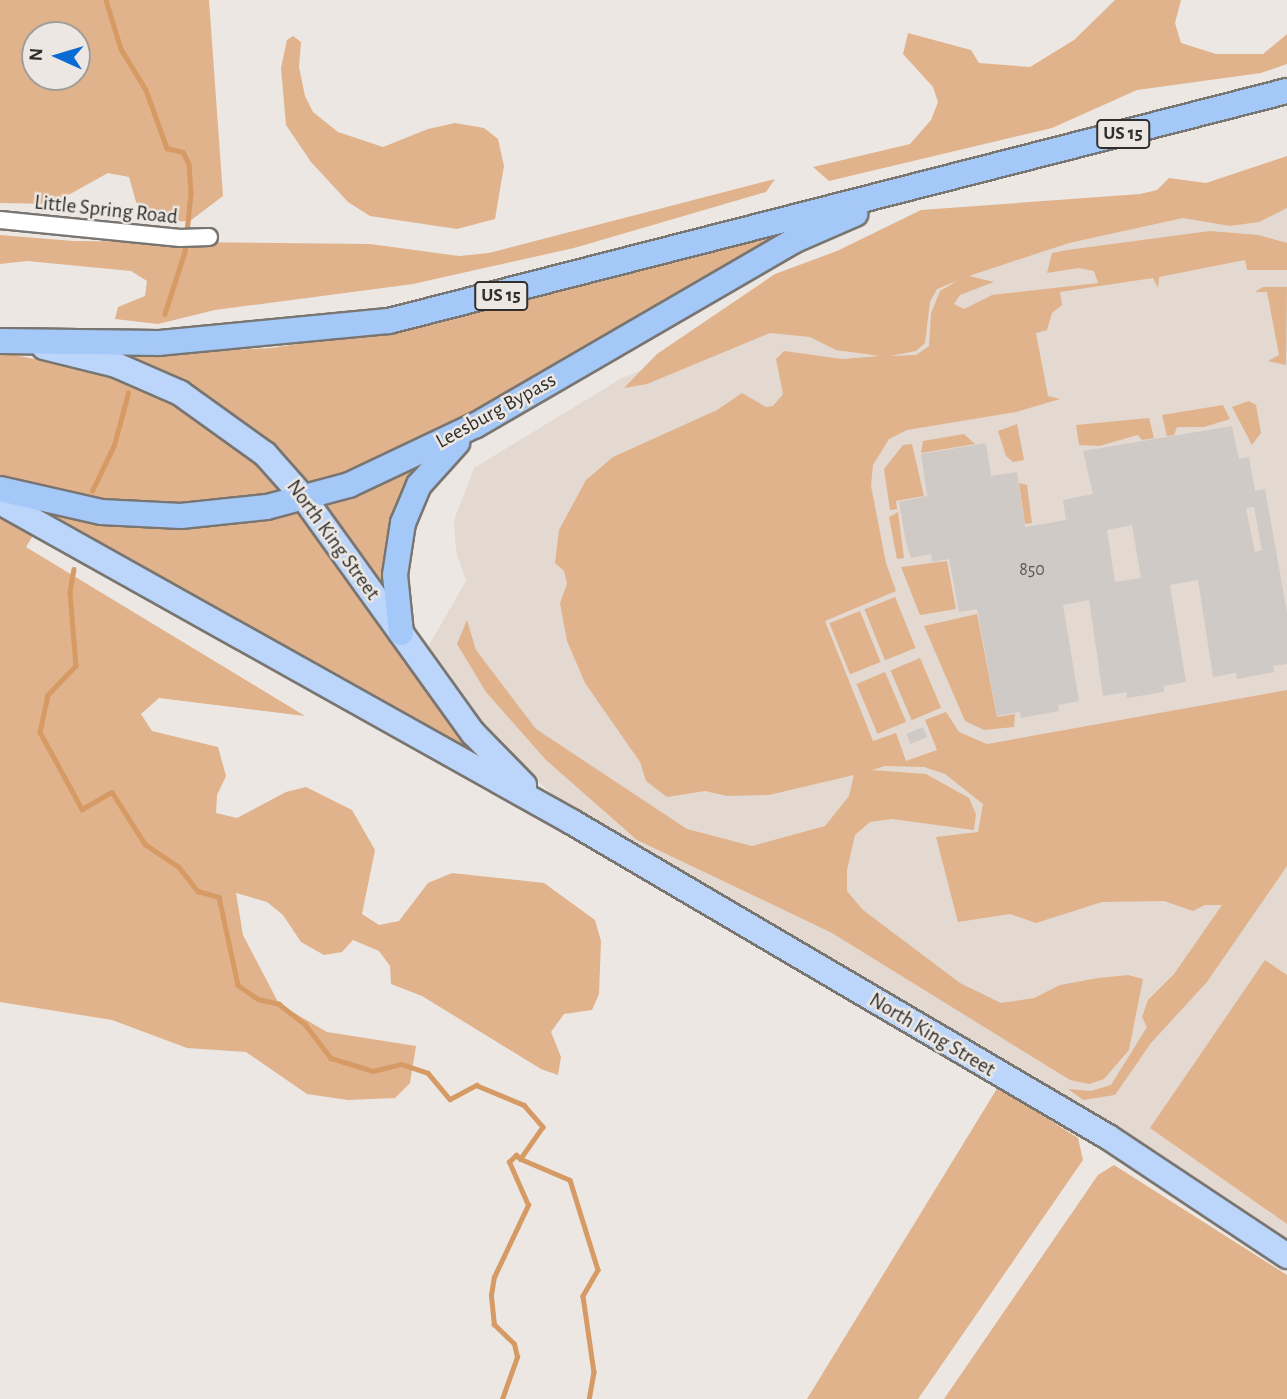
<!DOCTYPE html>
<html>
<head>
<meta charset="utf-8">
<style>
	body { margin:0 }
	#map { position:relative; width:1287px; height:1399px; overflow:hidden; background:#ece7e2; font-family:"Alegreya Sans",sans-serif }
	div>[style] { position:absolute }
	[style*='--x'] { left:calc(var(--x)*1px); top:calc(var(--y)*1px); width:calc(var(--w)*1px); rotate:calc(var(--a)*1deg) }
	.built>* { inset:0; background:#e4d9d0 }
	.green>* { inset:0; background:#e0b38c; transform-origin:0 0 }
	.stream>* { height:4.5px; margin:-2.25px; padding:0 2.25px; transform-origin:2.25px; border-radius:2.25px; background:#d69a65 }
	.building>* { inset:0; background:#d0cac6; transform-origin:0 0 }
	.roads { filter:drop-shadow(2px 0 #797571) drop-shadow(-2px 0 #797571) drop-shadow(0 2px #797571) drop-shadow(0 -2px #797571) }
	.minor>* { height:16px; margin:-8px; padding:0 8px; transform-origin:8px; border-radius:8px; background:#fff }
	.primary>* { height:24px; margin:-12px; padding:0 12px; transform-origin:12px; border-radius:12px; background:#bbd6fa }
	.trunk>* { height:24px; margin:-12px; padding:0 12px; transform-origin:12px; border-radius:12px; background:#a4c8f8 }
	span { translate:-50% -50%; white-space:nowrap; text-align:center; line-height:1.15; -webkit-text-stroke:5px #ece7e2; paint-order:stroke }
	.number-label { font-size:18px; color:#595653 }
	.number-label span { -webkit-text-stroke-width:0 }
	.shield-label span { padding:2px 5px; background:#ece7e2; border:2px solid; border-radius:5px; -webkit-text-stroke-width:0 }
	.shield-label { font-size:19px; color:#312f2d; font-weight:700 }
	.street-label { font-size:21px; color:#312f2d }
	.north { position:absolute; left:21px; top:21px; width:70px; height:70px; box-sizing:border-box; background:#ece7e2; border:2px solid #a19d9a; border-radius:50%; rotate:274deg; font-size:19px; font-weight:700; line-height:28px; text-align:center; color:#312f2d }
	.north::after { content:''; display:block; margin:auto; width:24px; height:32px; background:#096bd3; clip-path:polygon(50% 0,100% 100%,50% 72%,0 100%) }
</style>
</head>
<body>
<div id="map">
	<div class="built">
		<i style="clip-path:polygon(1287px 179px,1287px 1262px,586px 825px,496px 743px,428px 647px,466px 581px,456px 551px,454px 520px,474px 468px,622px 378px,750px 325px,897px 280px)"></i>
	</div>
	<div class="green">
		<i style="clip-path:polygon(evenodd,0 0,209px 0,223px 196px,190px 221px,165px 222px,138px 209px,129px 177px,108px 173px,52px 204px,0 203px,0 0,77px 35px,77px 77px,35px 77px,35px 35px,77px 35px)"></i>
		<i style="clip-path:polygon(1115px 0,1181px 0,1175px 23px,1181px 43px,1216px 54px,1263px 54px,1287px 34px,1287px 64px,1261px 73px,1137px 90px,1052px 128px,829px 181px,813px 167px,910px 144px,931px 120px,938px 102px,933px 87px,903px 54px,908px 33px,971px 50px,979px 63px,1030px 67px,1074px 40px)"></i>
		<i style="clip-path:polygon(293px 36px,301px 42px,299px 67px,305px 96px,313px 112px,338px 132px,383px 147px,428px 129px,455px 123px,484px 128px,498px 139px,504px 166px,495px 219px,457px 229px,370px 216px,348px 202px,311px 162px,286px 125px,281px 68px,287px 40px)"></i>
		<i style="clip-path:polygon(evenodd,1287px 156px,1287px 208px,1259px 222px,1230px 226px,1183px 218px,1069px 243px,969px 276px,994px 282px,960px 295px,954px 304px,964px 309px,992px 295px,1098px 283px,1094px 271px,1079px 268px,1047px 273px,1052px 253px,1067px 250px,1210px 231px,1258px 235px,1287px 243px,1287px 270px,1247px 270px,1245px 260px,1159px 277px,1158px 288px,1153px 278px,1060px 292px,1062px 305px,1052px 313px,1047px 330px,1036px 333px,1048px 396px,1060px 399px,1016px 412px,907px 430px,889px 439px,873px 465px,871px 486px,886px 563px,896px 591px,825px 621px,873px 741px,896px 733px,906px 761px,937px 750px,925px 720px,946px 712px,959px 732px,987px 744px,1287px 690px,1287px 866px,1207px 982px,1151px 1043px,1115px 1095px,1083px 1100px,1068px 1089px,1091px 1091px,1111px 1085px,1147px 1027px,1142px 1017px,1148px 1000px,1174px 974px,1222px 905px,1205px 905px,1193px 911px,1164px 901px,1102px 902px,1036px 923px,1010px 914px,958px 922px,936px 837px,978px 832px,983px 804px,945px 774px,924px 767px,885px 766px,872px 770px,926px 774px,969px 798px,976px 814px,974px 830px,892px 819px,870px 822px,855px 835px,847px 870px,847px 891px,863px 910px,960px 983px,1001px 1003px,1034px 998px,1060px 985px,1098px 978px,1128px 975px,1143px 979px,1129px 1050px,1104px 1079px,1089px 1084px,1070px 1080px,832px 933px,637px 840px,546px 760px,486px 692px,457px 644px,467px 620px,476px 650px,536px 729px,687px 829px,752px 846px,825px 826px,849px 796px,854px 775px,769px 795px,727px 796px,705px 791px,667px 797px,646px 781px,640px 762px,585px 683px,567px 641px,560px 603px,567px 584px,564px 571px,555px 563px,559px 530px,586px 480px,613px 457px,717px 410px,742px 393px,766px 407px,773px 406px,783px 394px,776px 359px,784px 351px,842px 359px,880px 356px,836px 350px,810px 337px,770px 333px,647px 384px,624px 388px,657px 354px,775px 274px,837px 251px,921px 210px,1140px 194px,1157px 190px,1169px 178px,1206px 183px,1287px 156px,959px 280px,940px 291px,931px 313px,929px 346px,916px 355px,890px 356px,916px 351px,925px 343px,930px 302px,937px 289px,959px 280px)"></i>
		<i style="clip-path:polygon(775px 179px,766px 192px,574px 248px,413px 284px,215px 310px,158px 324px,115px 319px,118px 307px,145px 296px,147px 281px,131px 271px,27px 261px,0 264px,0 235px,73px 241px,370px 244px,459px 256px,489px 253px)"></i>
		<i style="clip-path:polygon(846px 211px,425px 440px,372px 466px,307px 488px,235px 416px,113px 356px,271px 348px,411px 327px,658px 266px)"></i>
		<i style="clip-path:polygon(1263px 287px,1287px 287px,1286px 365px,1268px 361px,1279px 355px,1267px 292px,1255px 292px)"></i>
		<i style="clip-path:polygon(0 352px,123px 377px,193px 413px,272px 475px,279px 492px,230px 504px,124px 504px,0 480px)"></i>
		<i style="clip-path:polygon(1249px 401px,1256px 405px,1261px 433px,1252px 445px,1232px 407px)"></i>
		<i style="clip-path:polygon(1223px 405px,1230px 419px,1204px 427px,1177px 427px,1174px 435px,1167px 436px,1162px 415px)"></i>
		<i style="clip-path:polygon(1149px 418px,1154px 438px,1142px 440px,1138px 435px,1099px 446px,1079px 445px,1076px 425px)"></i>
		<i style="clip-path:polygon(1017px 424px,1024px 460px,1013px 462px,1006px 456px,998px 431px)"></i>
		<i style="clip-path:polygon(964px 434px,975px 444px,921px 453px,923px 441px)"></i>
		<i style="clip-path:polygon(912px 444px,924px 496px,896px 501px,897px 509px,890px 510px,884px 469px,903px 445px)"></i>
		<i style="clip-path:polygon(435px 452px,388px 604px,316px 501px)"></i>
		<i style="clip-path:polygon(1019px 483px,1027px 485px,1032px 523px,1025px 524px)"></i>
		<i style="clip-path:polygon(300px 505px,491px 764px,35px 508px)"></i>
		<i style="clip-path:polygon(898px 512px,904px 558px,897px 559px,889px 517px)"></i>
		<i style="clip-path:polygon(0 513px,35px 532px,26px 547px,305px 716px,159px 698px,141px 714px,152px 731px,218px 747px,226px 776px,217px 795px,216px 813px,237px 818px,286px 792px,306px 787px,352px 810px,375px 850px,362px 914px,379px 925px,399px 921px,428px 883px,452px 873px,544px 883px,595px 920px,601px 941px,599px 994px,592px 1010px,564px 1014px,551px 1032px,561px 1057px,558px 1075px,541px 1069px,422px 996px,391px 984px,390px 966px,379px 951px,353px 940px,342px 952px,324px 955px,301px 942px,283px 915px,267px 902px,236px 893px,243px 935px,279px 1004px,327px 1032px,416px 1046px,410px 1083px,395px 1098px,348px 1100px,307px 1094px,246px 1052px,187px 1048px,112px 1020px,0 1002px)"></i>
		<i style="clip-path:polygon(947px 561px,956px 609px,920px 615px,901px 567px)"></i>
		<i style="left:895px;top:597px;width:55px;height:33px;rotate:68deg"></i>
		<i style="left:860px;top:611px;width:55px;height:33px;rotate:68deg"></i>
		<i style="clip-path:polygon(977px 614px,997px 717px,1015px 714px,1014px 727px,984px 730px,965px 721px,924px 626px)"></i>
		<i style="left:920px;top:658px;width:54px;height:32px;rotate:67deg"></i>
		<i style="left:885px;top:672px;width:54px;height:31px;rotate:67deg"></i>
		<i style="clip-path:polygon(1265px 960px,1287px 975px,1287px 1224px,1150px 1128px)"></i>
		<i style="clip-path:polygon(998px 1087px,1078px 1138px,1083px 1160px,918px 1399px,807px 1399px)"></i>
		<i style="clip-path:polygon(1114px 1165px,1287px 1275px,1287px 1399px,944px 1399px,1098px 1175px)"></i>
	</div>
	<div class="stream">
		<i style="--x:106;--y:0;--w:51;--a:73"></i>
		<i style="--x:121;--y:49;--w:48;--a:58.6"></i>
		<i style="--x:146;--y:90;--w:62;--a:70.1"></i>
		<i style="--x:167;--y:148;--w:16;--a:14"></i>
		<i style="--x:183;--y:152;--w:13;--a:63"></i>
		<i style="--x:189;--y:164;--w:29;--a:86"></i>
		<i style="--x:191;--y:193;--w:59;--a:95.8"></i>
		<i style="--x:185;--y:252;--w:65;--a:107.9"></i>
		<i style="--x:92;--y:491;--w:51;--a:-64.4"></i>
		<i style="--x:114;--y:445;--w:54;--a:-74.9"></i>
		<i style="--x:74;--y:569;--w:23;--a:100"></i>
		<i style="--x:70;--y:592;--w:74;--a:85.4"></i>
		<i style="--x:76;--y:666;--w:40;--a:134"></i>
		<i style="--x:48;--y:695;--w:38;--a:102"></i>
		<i style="--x:40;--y:732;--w:88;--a:61.4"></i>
		<i style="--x:82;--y:809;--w:34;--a:-30"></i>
		<i style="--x:112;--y:792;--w:62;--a:57.6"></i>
		<i style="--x:145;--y:844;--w:41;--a:34.1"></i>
		<i style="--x:179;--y:867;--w:31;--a:52"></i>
		<i style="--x:198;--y:891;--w:22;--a:16"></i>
		<i style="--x:219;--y:897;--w:90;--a:77.8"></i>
		<i style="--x:238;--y:985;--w:24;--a:35"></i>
		<i style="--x:258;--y:999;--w:22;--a:13"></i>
		<i style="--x:279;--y:1004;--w:33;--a:38"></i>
		<i style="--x:305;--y:1024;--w:43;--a:52.6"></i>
		<i style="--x:331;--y:1058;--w:44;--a:17.2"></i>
		<i style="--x:373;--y:1071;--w:29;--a:-14"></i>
		<i style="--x:401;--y:1064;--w:28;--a:18"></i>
		<i style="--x:428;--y:1073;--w:34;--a:50"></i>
		<i style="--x:450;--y:1099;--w:30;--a:-28"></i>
		<i style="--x:476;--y:1085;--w:52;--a:22.6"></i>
		<i style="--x:524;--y:1105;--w:29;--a:49"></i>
		<i style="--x:543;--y:1127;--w:39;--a:125"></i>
		<i style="--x:521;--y:1159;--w:53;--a:23.2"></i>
		<i style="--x:570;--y:1180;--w:94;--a:72.7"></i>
		<i style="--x:598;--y:1270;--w:30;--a:120"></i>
		<i style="--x:583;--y:1296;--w:77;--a:81.8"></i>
		<i style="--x:594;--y:1372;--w:27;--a:100"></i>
		<i style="--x:502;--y:1399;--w:45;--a:-70.3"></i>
		<i style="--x:517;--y:1357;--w:13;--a:-103"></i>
		<i style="--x:514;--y:1344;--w:28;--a:-136"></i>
		<i style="--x:494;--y:1325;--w:30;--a:-96"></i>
		<i style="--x:491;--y:1295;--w:18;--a:-81"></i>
		<i style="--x:494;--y:1277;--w:80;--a:-64.7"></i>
		<i style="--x:528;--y:1205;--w:47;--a:-113.8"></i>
		<i style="--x:509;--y:1162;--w:10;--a:-45"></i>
		<i style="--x:516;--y:1155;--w:6;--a:39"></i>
	</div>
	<div class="building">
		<i style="clip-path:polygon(evenodd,1232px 426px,1239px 459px,1249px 457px,1255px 491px,1265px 489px,1287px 612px,1287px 664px,1273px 666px,1275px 672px,1237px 679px,1236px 673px,1213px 677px,1198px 580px,1170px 585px,1186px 682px,1164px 686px,1164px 692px,1127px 698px,1127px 692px,1103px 696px,1089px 600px,1063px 605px,1079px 701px,1058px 705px,1059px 711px,1021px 718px,1020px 712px,997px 716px,977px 609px,959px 612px,949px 559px,932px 562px,931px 554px,911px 558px,906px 543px,899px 502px,927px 496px,921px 454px,986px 443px,991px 476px,1017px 472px,1025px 527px,1066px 520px,1063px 500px,1093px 494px,1083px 451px,1232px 426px,1254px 507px,1262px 550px,1255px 552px,1246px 508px,1254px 507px,1232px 426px,1132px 525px,1141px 578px,1115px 582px,1107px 530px,1132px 525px)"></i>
		<i style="left:923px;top:727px;width:11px;height:18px;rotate:68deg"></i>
	</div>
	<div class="roads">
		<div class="minor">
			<i style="--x:0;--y:220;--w:181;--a:5.7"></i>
			<i style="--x:180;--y:238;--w:29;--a:-2"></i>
		</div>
		<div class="primary">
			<i style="--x:44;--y:347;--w:74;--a:14"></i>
			<i style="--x:116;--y:365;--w:70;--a:23.6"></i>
			<i style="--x:180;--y:393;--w:105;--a:35.7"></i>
			<i style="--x:265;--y:454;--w:59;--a:48.4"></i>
			<i style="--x:304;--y:498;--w:289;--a:54.3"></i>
			<i style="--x:473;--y:733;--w:73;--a:45.6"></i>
			<i style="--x:0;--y:502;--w:655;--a:29.22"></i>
			<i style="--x:572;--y:822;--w:622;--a:30.44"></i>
			<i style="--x:1108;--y:1137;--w:215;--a:33.6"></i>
		</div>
		<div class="trunk">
			<i style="--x:0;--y:341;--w:159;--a:0.7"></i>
			<i style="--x:159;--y:343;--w:231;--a:-5.5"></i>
			<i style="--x:389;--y:321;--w:927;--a:-14.37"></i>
			<i style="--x:0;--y:489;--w:104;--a:12.8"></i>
			<i style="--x:101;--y:512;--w:80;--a:2.9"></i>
			<i style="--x:181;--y:516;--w:86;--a:-6"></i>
			<i style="--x:267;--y:507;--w:85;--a:-15"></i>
			<i style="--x:349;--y:485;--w:140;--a:-25.3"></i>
			<i style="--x:476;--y:425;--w:367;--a:-30.1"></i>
			<i style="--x:793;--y:241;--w:68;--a:-23.5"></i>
			<i style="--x:401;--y:633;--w:58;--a:-95.9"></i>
			<i style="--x:395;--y:575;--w:53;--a:-81.3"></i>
			<i style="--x:403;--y:523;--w:41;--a:-67.2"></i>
			<i style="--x:419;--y:485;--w:57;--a:-47.9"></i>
		</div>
	</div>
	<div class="number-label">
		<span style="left:1032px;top:570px">850</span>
	</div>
	<div class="shield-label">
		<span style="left:1123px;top:134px">US 15</span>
		<span style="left:501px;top:296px">US 15</span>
	</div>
	<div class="street-label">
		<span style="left:106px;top:210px;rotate:6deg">Little Spring Road</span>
		<span style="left:496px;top:411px;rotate:-29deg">Leesburg Bypass</span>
		<span style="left:333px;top:540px;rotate:54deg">North King Street</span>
		<span style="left:932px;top:1035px;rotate:31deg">North King Street</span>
	</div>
	<div class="north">N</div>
</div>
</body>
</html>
